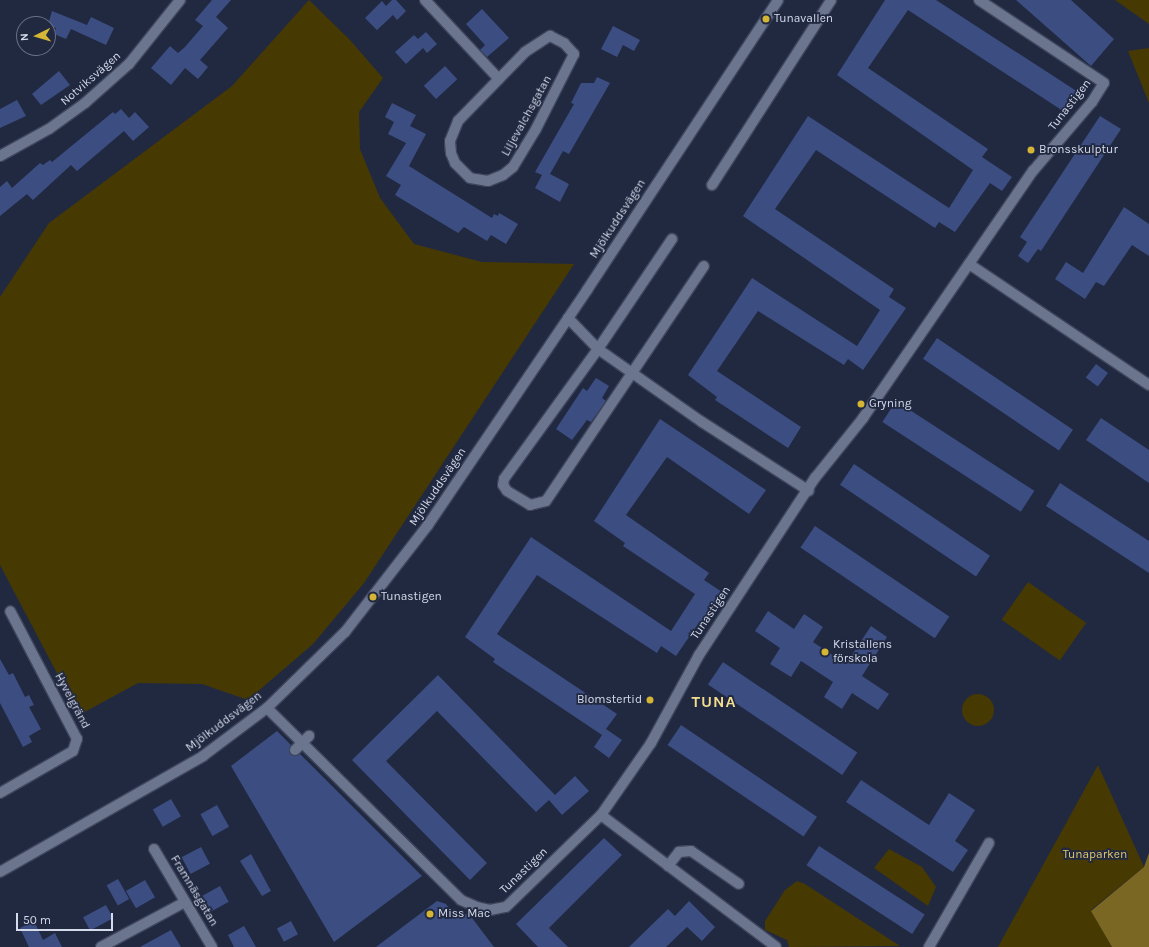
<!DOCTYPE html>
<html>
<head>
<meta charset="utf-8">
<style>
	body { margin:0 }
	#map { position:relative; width:1149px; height:947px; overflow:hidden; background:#212941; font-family:Karla,sans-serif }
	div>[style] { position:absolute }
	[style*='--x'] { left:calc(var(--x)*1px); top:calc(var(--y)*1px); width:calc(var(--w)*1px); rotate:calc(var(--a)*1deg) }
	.green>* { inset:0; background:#473902; transform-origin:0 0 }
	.round { border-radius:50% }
	.water>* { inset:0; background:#796723 }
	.building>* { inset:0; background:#3b4d81; transform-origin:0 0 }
	.roads { filter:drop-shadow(1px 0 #3e455c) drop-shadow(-1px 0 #3e455c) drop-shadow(0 1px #3e455c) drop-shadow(0 -1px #3e455c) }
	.minor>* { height:10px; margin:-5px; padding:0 5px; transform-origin:5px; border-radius:5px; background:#6b758e }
	.dots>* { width:11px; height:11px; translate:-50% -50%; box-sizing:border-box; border:2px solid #212941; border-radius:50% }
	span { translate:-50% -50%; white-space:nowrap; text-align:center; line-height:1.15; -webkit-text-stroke:3.5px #212941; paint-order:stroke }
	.poi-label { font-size:12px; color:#d5dbeb }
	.left { translate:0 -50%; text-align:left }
	.right { translate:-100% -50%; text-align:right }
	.street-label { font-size:12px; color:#d5dbeb }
	.park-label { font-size:12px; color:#e2c869 }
	.district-label { font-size:16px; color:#f3dd8f; font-weight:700; letter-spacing:1px }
	.north { position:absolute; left:16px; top:16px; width:40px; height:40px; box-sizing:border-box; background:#212941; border:1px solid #697085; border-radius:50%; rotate:265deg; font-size:11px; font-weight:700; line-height:16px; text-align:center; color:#d5dbeb }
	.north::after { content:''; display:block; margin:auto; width:14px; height:18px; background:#d5b534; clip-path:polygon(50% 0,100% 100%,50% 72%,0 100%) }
	.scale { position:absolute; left:16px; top:913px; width:97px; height:18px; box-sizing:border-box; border:2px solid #d5dbeb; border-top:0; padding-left:5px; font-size:12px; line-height:14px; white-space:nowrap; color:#d5dbeb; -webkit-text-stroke:3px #212941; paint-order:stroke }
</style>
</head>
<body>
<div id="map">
	<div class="green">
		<i style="clip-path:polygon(309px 0,350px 40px,383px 78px,359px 112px,360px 149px,380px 198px,414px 244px,482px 262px,574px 264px,364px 583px,313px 644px,248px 700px,202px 684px,138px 683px,79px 715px,0 565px,0 297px,49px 223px,232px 86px)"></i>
		<i style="clip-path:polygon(1115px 0,1149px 0,1149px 24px)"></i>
		<i style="clip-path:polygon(1149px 48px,1149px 103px,1128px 51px)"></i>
		<i style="left:1028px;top:582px;width:71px;height:46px;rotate:35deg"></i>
		<i class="round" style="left:962px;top:694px;width:32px;height:32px"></i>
		<i style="clip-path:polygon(1098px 765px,1144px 867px,1091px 910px,1112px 947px,998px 947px)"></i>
		<i style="clip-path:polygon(889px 849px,922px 867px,936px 887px,928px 906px,874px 868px)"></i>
		<i style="clip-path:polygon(797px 881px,805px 884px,900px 946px,789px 947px,787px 940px,765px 930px,765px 921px,785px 890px)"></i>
	</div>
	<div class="water">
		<i style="clip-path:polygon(1149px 853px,1149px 947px,1112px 947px,1091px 911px,1144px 867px)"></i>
	</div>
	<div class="building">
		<i style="clip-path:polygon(212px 0,231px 0,216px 17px,228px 28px,200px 60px,208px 67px,198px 79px,185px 68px,171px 85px,151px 68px,170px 46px,178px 53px,185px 47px,203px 26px,195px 20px)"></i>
		<i style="clip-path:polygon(392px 0,396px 0,406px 11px,397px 20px,393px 15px,377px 30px,365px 18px,382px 1px,386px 6px)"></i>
		<i style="clip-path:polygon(885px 0,936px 0,1078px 92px,1063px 111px,908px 10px,868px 68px,988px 149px,982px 157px,1012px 177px,1002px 191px,990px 183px,955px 232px,939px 222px,935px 228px,816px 150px,775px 209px,894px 289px,889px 297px,906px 308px,863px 370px,848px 359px,844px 365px,758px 311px,717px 371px,801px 427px,788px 448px,715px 400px,717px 397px,688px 375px,752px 278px,857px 346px,880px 310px,743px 216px,808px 116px,949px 208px,973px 170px,837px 75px)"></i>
		<i style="clip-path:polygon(1016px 0,1071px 0,1114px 39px,1091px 66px)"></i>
		<i style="clip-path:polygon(482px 9px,509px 38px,487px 57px,480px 50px,485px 45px,466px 24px)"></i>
		<i style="clip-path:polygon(52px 11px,87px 25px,91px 17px,114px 28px,106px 45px,71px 29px,66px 39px,54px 34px,56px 28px,48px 25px)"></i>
		<i style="clip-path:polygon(613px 26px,640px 40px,634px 51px,623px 45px,617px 57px,601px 49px)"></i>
		<i style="clip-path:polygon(426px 32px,437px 44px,427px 53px,423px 48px,406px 64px,395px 52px,414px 35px,418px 39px)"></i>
		<i style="left:445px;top:66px;width:18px;height:29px;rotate:47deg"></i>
		<i style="clip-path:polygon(59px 71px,70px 85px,41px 105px,32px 94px)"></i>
		<i style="clip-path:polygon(597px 77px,610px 83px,569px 154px,563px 151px,550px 174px,569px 184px,560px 202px,535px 188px,542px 175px,535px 172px,574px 104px,571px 103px,581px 83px,594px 83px)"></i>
		<i style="clip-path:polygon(17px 100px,26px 116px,0 128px,0 109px)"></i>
		<i style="clip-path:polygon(392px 103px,416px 115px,410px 126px,426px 134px,409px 166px,492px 218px,494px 214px,498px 216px,499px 213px,518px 224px,506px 244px,491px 235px,487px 241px,464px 227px,458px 233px,395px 195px,401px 185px,386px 176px,406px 143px,388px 134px,394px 122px,385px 117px)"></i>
		<i style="clip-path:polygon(121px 109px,129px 118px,135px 112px,149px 127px,133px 141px,124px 131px,77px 171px,71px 165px,33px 200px,27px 194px,0 216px,0 187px,7px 181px,12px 188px,40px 163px,43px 165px,50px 160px,52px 162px,113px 112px,115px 114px)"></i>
		<i style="clip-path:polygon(1100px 116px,1121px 129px,1041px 251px,1038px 249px,1028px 263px,1018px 256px,1027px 242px,1020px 237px)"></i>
		<i style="clip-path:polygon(1124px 207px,1149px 224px,1149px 256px,1132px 245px,1104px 286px,1096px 282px,1085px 299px,1055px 279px,1066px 262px,1083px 273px)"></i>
		<i style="left:937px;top:338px;width:164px;height:25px;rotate:34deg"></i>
		<i style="left:1096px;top:364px;width:15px;height:17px;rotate:37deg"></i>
		<i style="clip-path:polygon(596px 378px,609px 386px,602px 398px,606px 401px,591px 422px,587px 420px,572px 440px,556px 429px,583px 388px,587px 391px)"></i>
		<i style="left:896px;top:401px;width:165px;height:25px;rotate:33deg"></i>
		<i style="clip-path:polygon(1101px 418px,1149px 450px,1149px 483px,1086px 440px)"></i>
		<i style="clip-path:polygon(660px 419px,766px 490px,749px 514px,667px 457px,626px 515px,709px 573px,704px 580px,722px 592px,702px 623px,700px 621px,676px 656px,661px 646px,657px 653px,537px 575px,497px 634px,617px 714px,606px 729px,622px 740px,609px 758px,594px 747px,602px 735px,493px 662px,495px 659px,465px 637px,531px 537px,671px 631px,695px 594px,623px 546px,625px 543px,594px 521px)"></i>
		<i style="left:854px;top:464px;width:164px;height:25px;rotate:34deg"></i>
		<i style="clip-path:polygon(1060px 483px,1149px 541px,1149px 573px,1046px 506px)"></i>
		<i style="left:815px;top:526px;width:162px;height:26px;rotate:34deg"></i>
		<i style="clip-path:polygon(768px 611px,794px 629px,804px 614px,823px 627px,813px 642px,846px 664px,871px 626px,887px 637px,862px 676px,889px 694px,878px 710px,852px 693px,842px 709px,824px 697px,833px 682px,801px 661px,791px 677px,770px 664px,780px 648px,755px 631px)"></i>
		<i style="clip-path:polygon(0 659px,9px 675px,13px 673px,25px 697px,29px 695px,34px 705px,29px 707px,41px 729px,29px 736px,32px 742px,23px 747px,0 703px)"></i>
		<i style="left:723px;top:662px;width:162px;height:27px;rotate:34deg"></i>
		<i style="clip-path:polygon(438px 675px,555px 795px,575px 776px,589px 791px,562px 815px,549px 800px,536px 812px,437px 711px,386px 761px,487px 863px,470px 880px,352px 760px)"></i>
		<i style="left:681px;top:725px;width:164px;height:24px;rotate:34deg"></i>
		<i style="clip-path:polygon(277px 731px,291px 745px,289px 749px,291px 755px,300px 754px,422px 876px,334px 942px,231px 766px)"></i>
		<i style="clip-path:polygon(861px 780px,929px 825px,949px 793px,975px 810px,955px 841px,968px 850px,953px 872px,846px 802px)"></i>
		<i style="left:171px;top:799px;width:20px;height:21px;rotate:60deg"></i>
		<i style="left:217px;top:805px;width:25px;height:19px;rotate:61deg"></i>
		<i style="clip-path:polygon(604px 838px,622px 855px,549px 928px,568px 947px,538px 947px,516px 924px)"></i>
		<i style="left:819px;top:846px;width:126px;height:23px;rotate:33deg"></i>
		<i style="left:201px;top:847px;width:19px;height:22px;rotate:62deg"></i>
		<i style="clip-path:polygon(251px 854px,271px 891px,262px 896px,240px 861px)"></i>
		<i style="left:118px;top:879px;width:23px;height:13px;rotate:61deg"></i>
		<i style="left:145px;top:880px;width:20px;height:22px;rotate:60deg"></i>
		<i style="left:220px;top:886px;width:18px;height:20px;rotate:61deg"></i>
		<i style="clip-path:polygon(437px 901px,446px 904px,451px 911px,454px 909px,458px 915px,469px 914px,494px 947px,376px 947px)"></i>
		<i style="clip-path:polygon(689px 901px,715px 927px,702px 941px,687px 927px,666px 947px,629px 947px,668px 909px,675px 916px)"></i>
		<i style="left:106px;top:905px;width:15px;height:26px;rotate:62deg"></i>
		<i style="clip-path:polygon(34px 921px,43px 940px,55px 933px,62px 947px,29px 947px,20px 928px)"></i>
		<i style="left:291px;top:921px;width:15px;height:16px;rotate:62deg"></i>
		<i style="clip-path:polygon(244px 926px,256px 947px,234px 947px,228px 935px)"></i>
		<i style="clip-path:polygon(171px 930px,181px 947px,140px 947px)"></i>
	</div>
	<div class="roads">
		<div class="minor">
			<i style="--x:425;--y:0;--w:108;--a:46.9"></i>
			<i style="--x:550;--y:36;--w:16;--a:27"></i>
			<i style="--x:564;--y:43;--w:15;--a:48"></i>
			<i style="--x:574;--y:54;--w:84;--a:116.9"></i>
			<i style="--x:536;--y:129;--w:44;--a:121.2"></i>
			<i style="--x:513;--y:167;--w:13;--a:141"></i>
			<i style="--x:503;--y:175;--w:16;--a:158"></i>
			<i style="--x:488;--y:181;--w:18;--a:-171"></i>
			<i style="--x:470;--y:178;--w:21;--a:-135"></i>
			<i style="--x:455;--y:163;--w:11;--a:-112"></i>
			<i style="--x:451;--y:153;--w:12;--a:-95"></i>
			<i style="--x:450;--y:141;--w:22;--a:-68"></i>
			<i style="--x:458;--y:121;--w:96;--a:-45.8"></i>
			<i style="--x:525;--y:52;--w:30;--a:-33"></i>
			<i style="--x:0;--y:156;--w:56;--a:-28.9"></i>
			<i style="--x:49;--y:129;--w:44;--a:-35.8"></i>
			<i style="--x:85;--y:103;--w:59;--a:-41.6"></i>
			<i style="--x:129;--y:64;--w:82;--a:-51.4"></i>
			<i style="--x:712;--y:185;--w:220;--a:-57.2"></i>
			<i style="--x:672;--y:239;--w:133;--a:123.9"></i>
			<i style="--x:598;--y:349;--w:160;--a:125.9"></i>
			<i style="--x:504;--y:479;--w:6;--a:99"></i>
			<i style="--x:503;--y:485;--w:7;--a:56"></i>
			<i style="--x:507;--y:491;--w:27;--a:31"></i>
			<i style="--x:530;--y:505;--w:16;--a:-14"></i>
			<i style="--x:546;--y:501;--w:283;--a:-56.1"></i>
			<i style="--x:969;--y:264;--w:217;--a:33.9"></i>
			<i style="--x:568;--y:318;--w:43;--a:45.9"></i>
			<i style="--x:598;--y:349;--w:127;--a:35.1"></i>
			<i style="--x:702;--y:422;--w:127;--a:32.8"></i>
			<i style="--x:267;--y:708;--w:273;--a:44.7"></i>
			<i style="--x:461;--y:900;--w:17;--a:24"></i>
			<i style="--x:477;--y:907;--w:13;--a:13"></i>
			<i style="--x:490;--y:910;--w:16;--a:-11"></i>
			<i style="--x:506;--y:907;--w:132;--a:-44.1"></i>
			<i style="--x:601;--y:815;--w:88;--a:-55.2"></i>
			<i style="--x:651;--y:743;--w:100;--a:-61.4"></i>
			<i style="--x:699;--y:655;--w:212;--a:-56.8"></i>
			<i style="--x:815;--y:478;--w:77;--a:-51.3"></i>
			<i style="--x:863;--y:418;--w:300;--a:-55.5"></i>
			<i style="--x:1033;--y:171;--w:91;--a:-49.5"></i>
			<i style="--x:1092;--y:102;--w:22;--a:-58"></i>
			<i style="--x:1104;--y:83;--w:150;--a:-146.4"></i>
			<i style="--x:295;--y:750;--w:20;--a:-45"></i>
			<i style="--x:0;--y:793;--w:84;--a:-29.9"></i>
			<i style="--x:73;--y:751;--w:13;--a:-72"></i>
			<i style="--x:77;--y:739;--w:144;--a:-117.6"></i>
			<i style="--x:601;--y:815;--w:219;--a:37"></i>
			<i style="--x:154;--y:849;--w:114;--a:59.4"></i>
			<i style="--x:668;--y:866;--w:18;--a:-52"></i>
			<i style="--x:679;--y:852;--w:12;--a:-5"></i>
			<i style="--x:691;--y:851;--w:58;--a:34.5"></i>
			<i style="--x:0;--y:872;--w:234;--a:-29.7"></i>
			<i style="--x:203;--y:756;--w:80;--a:-36.9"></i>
			<i style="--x:267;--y:708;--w:109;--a:-44.3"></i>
			<i style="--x:345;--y:632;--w:135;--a:-52.2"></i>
			<i style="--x:428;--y:525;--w:284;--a:-55.9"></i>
			<i style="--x:587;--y:290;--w:347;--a:-56.6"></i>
			<i style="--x:101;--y:947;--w:95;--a:-28.2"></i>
			<i style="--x:929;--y:947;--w:120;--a:-60"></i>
		</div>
	</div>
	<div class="dots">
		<i style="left:766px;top:19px;background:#d5b534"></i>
		<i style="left:1031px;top:150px;background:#d5b534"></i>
		<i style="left:861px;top:404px;background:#d5b534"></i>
		<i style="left:373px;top:597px;background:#d5b534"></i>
		<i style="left:825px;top:652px;background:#d5b534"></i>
		<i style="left:650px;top:700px;background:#d5b534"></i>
		<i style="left:430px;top:914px;background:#d5b534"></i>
	</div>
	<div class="poi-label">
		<span class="left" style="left:774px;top:19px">Tunavallen</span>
		<span class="left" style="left:1039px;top:150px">Bronsskulptur</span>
		<span class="left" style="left:869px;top:404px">Gryning</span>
		<span class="left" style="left:381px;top:597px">Tunastigen</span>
		<span class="left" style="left:833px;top:652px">Kristallens<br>förskola</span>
		<span class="right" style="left:642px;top:700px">Blomstertid</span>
		<span class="left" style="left:438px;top:914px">Miss Mac</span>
	</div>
	<div class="street-label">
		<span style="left:91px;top:79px;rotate:-41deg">Notviksvägen</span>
		<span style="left:1070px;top:105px;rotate:-52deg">Tunastigen</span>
		<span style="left:527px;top:116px;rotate:-61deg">Liljevalchsgatan</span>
		<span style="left:618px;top:219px;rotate:-57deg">Mjölkuddsvägen</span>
		<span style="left:438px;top:487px;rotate:-56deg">Mjölkuddsvägen</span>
		<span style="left:711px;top:613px;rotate:-56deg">Tunastigen</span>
		<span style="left:72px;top:701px;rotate:62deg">Hyvelgränd</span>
		<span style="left:224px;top:722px;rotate:-37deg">Mjölkuddsvägen</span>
		<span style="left:524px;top:871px;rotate:-44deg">Tunastigen</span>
		<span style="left:194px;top:891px;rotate:59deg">Framnäsgatan</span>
	</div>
	<div class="park-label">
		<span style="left:1095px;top:855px">Tunaparken</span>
	</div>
	<div class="district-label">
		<span style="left:714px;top:702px">TUNA</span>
	</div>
	<div class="north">N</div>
	<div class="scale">50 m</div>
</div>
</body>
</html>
